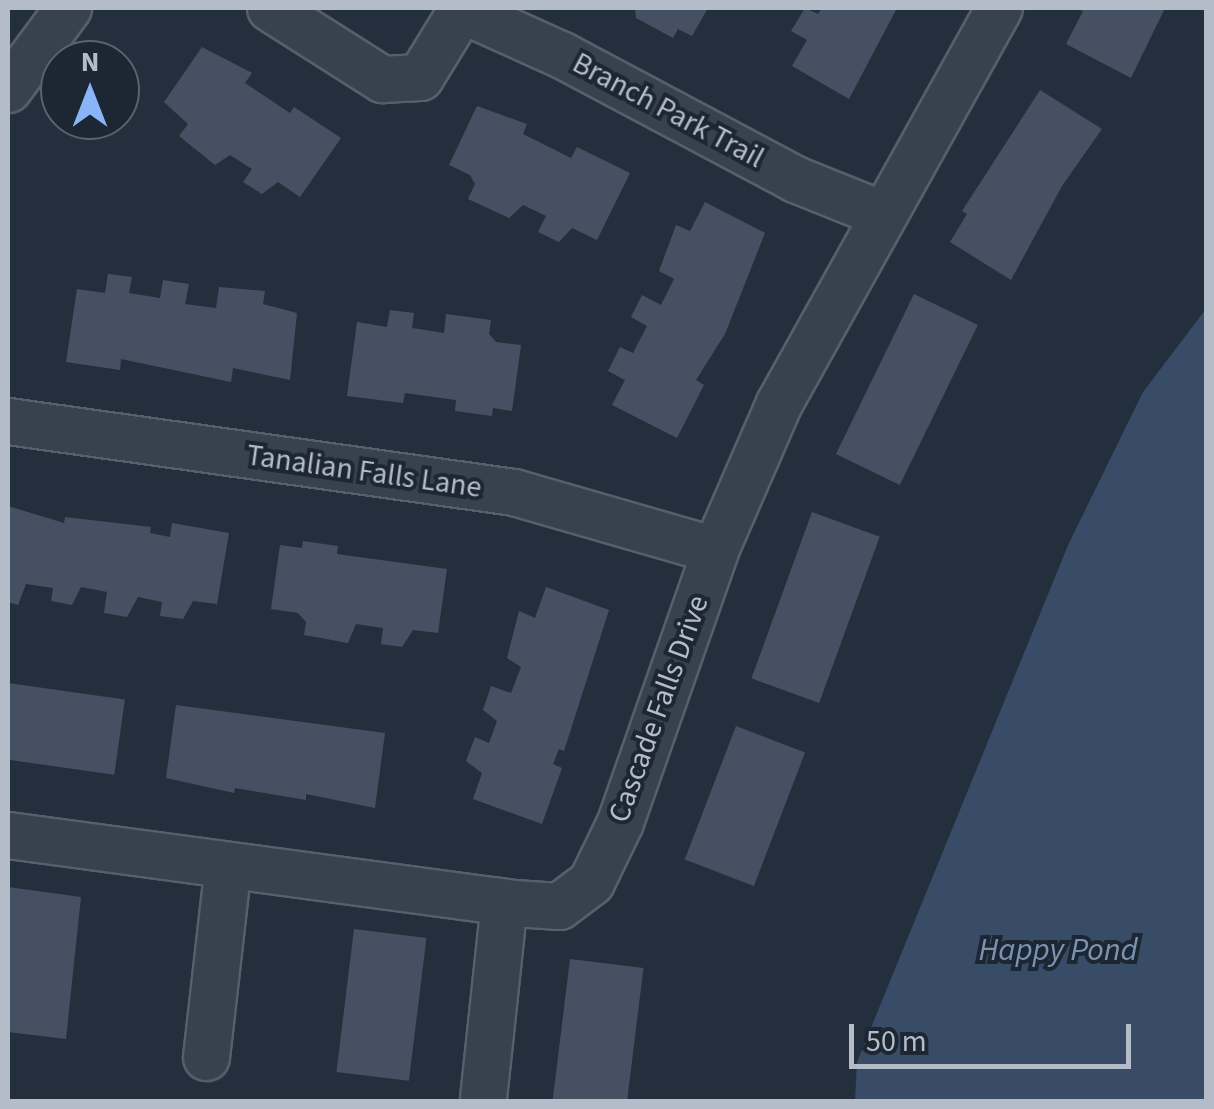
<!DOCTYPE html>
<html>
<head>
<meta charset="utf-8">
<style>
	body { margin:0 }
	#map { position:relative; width:1214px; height:1109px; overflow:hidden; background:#242f3e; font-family:"Source Sans 3",sans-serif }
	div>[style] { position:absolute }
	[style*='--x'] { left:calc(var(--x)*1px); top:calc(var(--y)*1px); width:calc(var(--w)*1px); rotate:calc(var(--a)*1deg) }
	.water>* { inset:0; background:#394c67 }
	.building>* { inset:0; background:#455162; transform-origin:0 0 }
	.roads { filter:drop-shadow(2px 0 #565f6c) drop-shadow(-2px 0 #565f6c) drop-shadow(0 2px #565f6c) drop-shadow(0 -2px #565f6c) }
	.minor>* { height:45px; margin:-22.5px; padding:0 22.5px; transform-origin:22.5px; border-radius:22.5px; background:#38414e }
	span { translate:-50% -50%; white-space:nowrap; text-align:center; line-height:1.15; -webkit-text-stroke:8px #1d2633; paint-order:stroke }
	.street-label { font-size:30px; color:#b4bcc9 }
	.water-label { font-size:32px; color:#7c92b1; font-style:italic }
	.frame { position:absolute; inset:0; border:10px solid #b4bcc9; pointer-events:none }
	.north { position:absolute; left:40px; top:40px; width:100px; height:100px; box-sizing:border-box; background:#1d2633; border:2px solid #59626f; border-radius:50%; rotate:0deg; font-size:28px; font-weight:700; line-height:40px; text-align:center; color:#b4bcc9 }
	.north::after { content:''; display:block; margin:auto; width:35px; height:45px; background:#8ab4f8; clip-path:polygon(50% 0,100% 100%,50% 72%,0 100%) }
	.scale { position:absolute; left:849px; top:1024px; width:282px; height:45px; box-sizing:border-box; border:5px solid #b4bcc9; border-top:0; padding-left:12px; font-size:30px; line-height:35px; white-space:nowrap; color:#b4bcc9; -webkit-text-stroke:8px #1d2633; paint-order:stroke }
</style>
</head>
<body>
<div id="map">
	<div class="water">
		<i style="clip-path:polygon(1206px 309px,1206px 1101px,855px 1101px,857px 1062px,1069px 543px,1143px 392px)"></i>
	</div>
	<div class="building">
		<i style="clip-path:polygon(635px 8px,708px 8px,692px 36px,678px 29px,673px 38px,636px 18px)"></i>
		<i style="clip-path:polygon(805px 8px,818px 14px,822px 8px,897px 8px,849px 99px,792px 66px,807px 40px,791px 31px)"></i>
		<i style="clip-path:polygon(1075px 8px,1165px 8px,1131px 78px,1066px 44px,1083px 11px)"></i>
		<i style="clip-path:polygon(202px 47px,252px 73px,245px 83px,290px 113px,294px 107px,341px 138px,300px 197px,278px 182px,262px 194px,243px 182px,252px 169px,230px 155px,215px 165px,179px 136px,188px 124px,164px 102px)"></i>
		<i style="clip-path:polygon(1040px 90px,1102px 129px,1062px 186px,1011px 280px,950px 242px,967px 214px,962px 211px)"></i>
		<i style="clip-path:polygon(477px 106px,527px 124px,523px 134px,571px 158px,577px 147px,630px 173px,597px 240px,572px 228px,559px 242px,538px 232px,546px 216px,523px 205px,509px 218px,468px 199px,475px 184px,470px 175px,449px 165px)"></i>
		<i style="clip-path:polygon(705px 202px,765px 233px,725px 334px,696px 380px,704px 385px,677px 438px,612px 405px,625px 380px,608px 371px,620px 347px,633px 353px,647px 326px,631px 317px,642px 295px,661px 305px,674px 279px,659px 271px,676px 225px,690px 231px)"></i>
		<i style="clip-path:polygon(108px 274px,132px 277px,129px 293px,160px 298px,163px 280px,189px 284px,185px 304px,216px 308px,219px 287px,265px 291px,263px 304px,297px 313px,290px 380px,233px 368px,231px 382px,121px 359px,120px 370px,66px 362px,77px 289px,105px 293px)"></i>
		<i style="left:914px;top:294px;width:71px;height:178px;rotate:26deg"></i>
		<i style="clip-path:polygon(390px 310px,414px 313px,412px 328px,444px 333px,446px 314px,491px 320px,489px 334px,496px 342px,521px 345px,512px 411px,493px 408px,492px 416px,455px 411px,456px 400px,405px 393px,403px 403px,347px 396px,357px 322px,387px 327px)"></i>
		<i style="clip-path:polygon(8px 506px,64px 523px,65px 517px,151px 527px,150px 533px,170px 537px,172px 523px,229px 533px,217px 604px,193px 601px,183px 619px,160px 616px,162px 602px,138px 597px,127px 617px,104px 613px,107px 592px,81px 587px,72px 605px,51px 601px,53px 588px,26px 584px,18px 605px,8px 602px)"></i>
		<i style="left:812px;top:512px;width:72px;height:177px;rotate:20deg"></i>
		<i style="clip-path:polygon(303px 541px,338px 546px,337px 554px,447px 569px,438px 633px,413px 630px,402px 647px,381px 644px,383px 628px,356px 624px,348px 643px,304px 635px,306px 622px,298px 613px,271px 609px,280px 545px,302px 548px)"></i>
		<i style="clip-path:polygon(546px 587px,609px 610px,564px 751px,559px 749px,553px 764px,562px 768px,542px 824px,473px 799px,482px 773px,466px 761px,475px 737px,489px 743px,497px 721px,483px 710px,491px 686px,511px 693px,521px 667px,507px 658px,519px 611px,535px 618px)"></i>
		<i style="left:8px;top:683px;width:118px;height:76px;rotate:8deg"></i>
		<i style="clip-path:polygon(176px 705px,385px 733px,375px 808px,306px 794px,306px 800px,235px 788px,234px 793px,166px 778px)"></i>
		<i style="left:736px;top:726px;width:74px;height:143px;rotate:21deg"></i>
		<i style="clip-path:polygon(8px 887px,81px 897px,66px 1039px,8px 1032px)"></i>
		<i style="left:354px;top:929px;width:73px;height:144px;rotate:7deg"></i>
		<i style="left:570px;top:959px;width:74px;height:144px;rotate:7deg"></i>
	</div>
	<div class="roads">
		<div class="minor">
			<i style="--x:270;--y:8;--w:133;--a:32.4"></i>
			<i style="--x:382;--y:79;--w:38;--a:-3"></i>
			<i style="--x:420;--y:77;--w:79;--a:-58.5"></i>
			<i style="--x:458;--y:8;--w:114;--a:24.3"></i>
			<i style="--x:562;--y:55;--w:264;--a:28"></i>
			<i style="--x:795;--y:179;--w:92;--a:21.8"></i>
			<i style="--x:8;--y:89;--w:101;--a:-53.5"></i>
			<i style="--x:8;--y:421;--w:511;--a:7.99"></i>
			<i style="--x:514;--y:492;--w:209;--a:16.1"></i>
			<i style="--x:8;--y:835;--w:511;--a:7.65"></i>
			<i style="--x:514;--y:903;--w:45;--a:3.8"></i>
			<i style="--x:559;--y:906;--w:40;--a:-37"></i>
			<i style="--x:591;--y:882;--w:67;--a:-64.2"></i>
			<i style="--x:620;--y:822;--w:288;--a:-70.7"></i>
			<i style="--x:715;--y:550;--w:160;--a:-66.5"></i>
			<i style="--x:779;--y:403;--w:452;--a:-60.9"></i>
			<i style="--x:206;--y:1057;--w:193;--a:-83.5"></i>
			<i style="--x:483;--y:1098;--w:197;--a:-83.9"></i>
		</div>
	</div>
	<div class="street-label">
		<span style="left:668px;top:111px;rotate:28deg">Branch Park Trail</span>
		<span style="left:364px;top:472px;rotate:8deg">Tanalian Falls Lane</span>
		<span style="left:659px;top:709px;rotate:-70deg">Cascade Falls Drive</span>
	</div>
	<div class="water-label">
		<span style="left:1058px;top:950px">Happy Pond</span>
	</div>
	<div class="frame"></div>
	<div class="north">N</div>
	<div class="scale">50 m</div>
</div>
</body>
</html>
